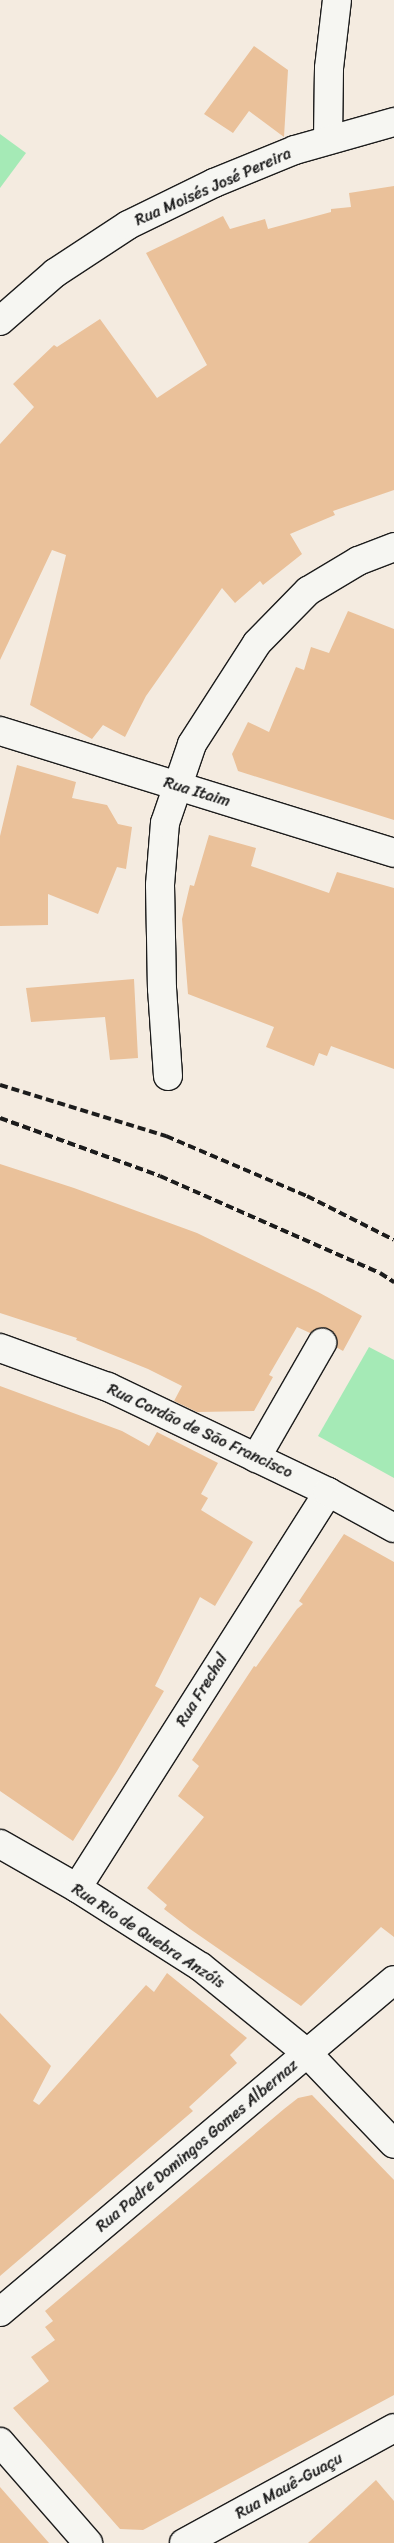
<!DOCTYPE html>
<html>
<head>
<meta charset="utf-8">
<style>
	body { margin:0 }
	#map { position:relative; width:394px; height:2543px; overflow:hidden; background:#f4ebe0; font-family:Sriracha,sans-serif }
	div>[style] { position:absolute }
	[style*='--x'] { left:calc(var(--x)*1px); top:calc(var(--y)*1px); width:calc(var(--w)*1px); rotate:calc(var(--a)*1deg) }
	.green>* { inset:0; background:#a5eab6 }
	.building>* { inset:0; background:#eac19a }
	.roads { filter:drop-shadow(1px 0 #1c1c1c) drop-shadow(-1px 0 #1c1c1c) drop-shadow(0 1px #1c1c1c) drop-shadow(0 -1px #1c1c1c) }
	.minor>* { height:28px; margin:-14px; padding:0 14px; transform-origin:14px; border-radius:14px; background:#f6f6f2 }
	.tertiary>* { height:28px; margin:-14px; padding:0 14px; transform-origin:14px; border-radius:14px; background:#f6f6f2 }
	.rail>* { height:4px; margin-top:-2px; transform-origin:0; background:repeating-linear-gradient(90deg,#1c1c1c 0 8px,transparent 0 12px) }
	span { translate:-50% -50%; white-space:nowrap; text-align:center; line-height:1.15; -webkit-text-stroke:4px #f6f6f2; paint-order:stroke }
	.street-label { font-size:16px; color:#1c1c1c }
</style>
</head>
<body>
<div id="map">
	<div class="green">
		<i style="clip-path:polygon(0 134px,26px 153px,0 188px)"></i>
		<i style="clip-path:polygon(369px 1347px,394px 1360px,394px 1478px,318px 1436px)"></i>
	</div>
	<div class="building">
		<i style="clip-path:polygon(254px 46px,288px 70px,284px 137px,249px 111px,233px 133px,204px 114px)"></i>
		<i style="clip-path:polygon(394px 186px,394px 490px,333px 511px,335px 515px,290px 534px,302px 554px,263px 585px,260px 581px,235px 603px,222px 588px,146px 696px,125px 737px,103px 725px,92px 739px,30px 705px,66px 555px,52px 550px,0 660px,0 444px,34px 407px,13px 384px,54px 345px,57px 347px,100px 319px,157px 398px,207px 365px,146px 253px,223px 216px,230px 229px,265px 219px,268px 229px,331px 212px,331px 209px,351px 207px,349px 193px)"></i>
		<i style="clip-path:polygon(348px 611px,394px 629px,394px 820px,238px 771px,232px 754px,248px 722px,269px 732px,296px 667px,304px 670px,311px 647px,329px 653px)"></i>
		<i style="clip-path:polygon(17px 765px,76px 782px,72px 798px,107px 805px,118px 824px,132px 827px,126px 869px,117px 867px,98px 914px,48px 894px,48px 925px,0 926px,0 836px)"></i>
		<i style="clip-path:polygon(209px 835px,256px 848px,251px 866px,329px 893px,337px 872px,394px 888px,394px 1069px,331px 1046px,327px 1056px,319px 1053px,314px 1066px,266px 1047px,274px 1027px,188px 994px,182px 919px,190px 885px,194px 886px)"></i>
		<i style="clip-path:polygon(134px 979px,138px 1058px,110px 1060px,105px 1017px,31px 1022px,26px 988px)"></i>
		<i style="clip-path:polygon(0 1164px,74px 1188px,197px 1233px,318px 1292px,362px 1316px,343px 1351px,336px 1347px,336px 1336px,329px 1329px,321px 1327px,310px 1333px,297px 1327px,269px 1375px,273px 1377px,254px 1411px,197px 1412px,174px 1401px,182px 1386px,148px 1369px,76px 1340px,77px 1338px,0 1313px)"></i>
		<i style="clip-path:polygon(0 1386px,122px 1431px,149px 1446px,157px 1432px,218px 1463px,201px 1494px,208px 1498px,201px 1510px,253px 1542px,215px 1606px,200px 1597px,155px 1686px,164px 1691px,117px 1771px,73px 1841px,0 1791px)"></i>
		<i style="clip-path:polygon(344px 1534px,394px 1562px,394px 1937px,381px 1927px,301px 2006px,190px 1929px,164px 1909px,167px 1905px,147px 1888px,204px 1817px,178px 1796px,199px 1766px,192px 1760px,254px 1666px,256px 1667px,297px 1609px,303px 1604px,299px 1601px)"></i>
		<i style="clip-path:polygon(167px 1973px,247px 2038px,230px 2055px,237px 2063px,189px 2107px,193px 2111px,0 2276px,0 2013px,51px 2066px,33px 2101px,39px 2105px,146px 1985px,154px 1992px)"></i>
		<i style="clip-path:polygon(312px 2095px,394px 2180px,394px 2395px,143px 2530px,120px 2529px,13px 2408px,49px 2381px,31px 2357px,55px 2340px,45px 2327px,53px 2321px,45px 2311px,284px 2109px,298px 2098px)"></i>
		<i style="clip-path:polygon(376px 2480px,394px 2501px,394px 2543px,308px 2543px)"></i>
		<i style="clip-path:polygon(0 2487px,49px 2543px,0 2543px)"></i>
	</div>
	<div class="roads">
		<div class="minor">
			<i style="--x:328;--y:140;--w:72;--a:-89.2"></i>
			<i style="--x:329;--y:68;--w:68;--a:-83.3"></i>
			<i style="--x:0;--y:321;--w:73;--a:-41.1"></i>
			<i style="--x:55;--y:273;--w:87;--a:-33.3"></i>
			<i style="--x:128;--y:225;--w:96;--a:-26"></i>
			<i style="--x:214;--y:183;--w:87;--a:-22.2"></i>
			<i style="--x:295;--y:150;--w:103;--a:-15.8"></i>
			<i style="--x:0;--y:731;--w:412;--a:17.2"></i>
			<i style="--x:168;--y:1076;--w:87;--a:-93.9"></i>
			<i style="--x:162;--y:989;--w:104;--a:-91.1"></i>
			<i style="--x:160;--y:885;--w:62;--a:-85.4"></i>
			<i style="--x:165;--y:823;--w:83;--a:-71.1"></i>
			<i style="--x:192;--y:744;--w:120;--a:-57.2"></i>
			<i style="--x:257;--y:643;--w:73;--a:-45.6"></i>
			<i style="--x:308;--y:591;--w:58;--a:-31"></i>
			<i style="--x:358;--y:561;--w:39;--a:-21"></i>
			<i style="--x:256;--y:1458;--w:133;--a:-60.1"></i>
			<i style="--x:0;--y:1844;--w:89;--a:29.7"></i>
			<i style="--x:77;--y:1888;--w:147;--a:32.5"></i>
			<i style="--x:201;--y:1967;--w:138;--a:39.1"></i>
			<i style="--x:308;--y:2054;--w:124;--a:46.3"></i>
			<i style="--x:77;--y:1888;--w:469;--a:-57.6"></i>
			<i style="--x:0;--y:2312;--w:515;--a:-40.12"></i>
			<i style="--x:184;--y:2543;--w:239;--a:-28.7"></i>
		</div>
		<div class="tertiary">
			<i style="--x:0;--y:1348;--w:115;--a:19.9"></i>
			<i style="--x:108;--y:1387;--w:244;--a:25.5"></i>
			<i style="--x:328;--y:1492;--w:75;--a:28.6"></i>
			<i style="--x:0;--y:2442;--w:134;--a:48.9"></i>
		</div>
	</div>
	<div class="rail">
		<i style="--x:0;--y:1085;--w:174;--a:17.1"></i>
		<i style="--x:166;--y:1136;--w:153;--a:23.1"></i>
		<i style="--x:307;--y:1196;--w:97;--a:26.8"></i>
		<i style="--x:0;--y:1118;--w:170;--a:19.9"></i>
		<i style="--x:160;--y:1176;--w:240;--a:23.8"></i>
		<i style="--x:380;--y:1273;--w:17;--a:33"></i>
	</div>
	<div class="street-label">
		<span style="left:213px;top:187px;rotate:-24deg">Rua Moisés José Pereira</span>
		<span style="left:197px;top:792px;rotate:17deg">Rua Itaim</span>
		<span style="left:200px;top:1431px;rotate:25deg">Rua Cordão de São Francisco</span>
		<span style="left:202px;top:1690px;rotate:-58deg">Rua Frechal</span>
		<span style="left:148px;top:1936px;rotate:33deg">Rua Rio de Quebra Anzóis</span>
		<span style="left:197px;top:2146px;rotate:-40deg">Rua Padre Domingos Gomes Albernaz</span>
		<span style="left:289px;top:2486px;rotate:-29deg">Rua Mauê-Guaçu</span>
	</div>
</div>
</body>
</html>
